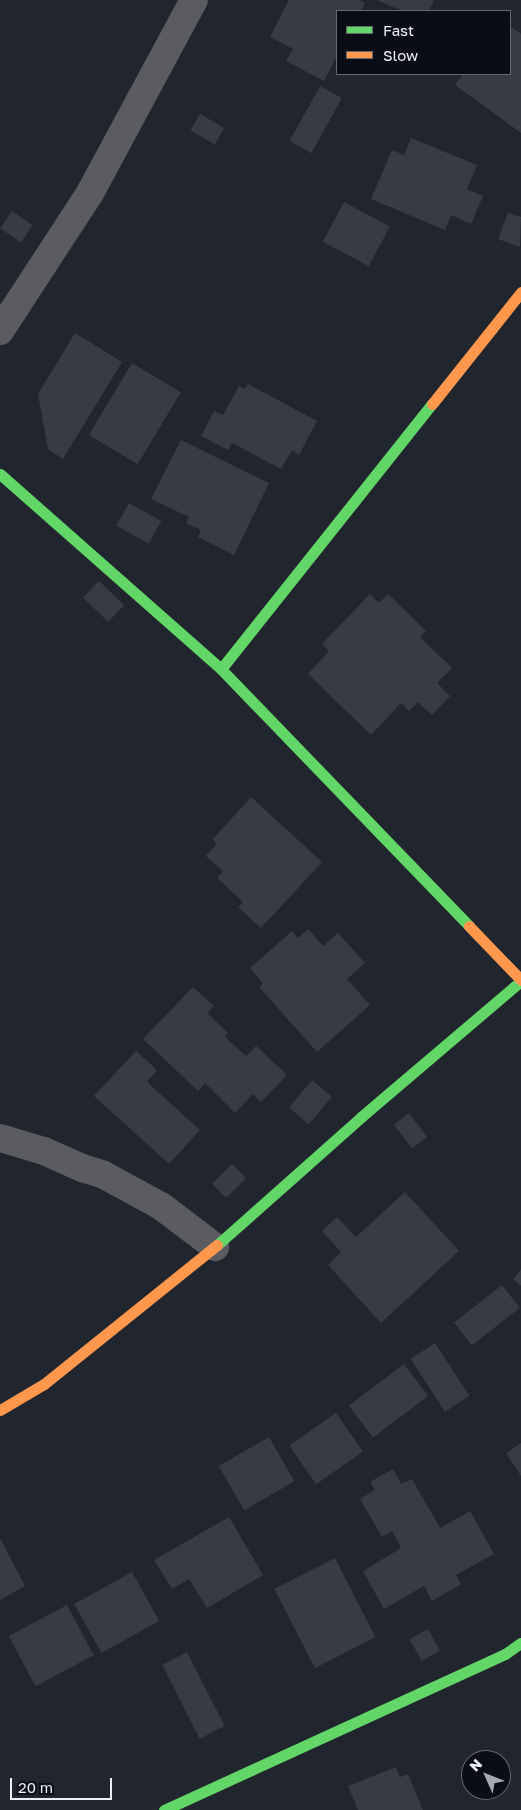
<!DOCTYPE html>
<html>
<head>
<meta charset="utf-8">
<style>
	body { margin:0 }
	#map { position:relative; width:521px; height:1810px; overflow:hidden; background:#21252d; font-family:"Golos Text",sans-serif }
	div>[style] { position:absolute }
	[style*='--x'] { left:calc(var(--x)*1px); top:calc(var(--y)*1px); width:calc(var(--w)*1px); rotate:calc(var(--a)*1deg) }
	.building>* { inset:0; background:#383b41; transform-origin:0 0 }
	.street>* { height:28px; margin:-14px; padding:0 14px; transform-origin:14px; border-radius:14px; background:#5a5c5f }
	.fast>* { height:11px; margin:-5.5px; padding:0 5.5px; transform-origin:5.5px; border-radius:5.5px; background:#63d668 }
	.slow>* { height:11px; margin:-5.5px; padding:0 5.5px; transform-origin:5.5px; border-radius:5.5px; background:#ff974d }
	span { translate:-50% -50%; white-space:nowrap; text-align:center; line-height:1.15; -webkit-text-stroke:5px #0a0d13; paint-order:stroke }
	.legend { position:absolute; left:336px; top:10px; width:175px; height:65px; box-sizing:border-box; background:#0a0d13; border:1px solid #64686f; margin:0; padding:6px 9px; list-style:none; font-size:15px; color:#ebf0fa }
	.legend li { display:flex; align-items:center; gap:10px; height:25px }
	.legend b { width:25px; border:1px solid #64686f }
	.north { position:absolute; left:461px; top:1750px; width:50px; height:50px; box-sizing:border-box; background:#0a0d13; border:1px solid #64686f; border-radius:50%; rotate:314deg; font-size:14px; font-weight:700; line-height:20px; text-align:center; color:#ebf0fa }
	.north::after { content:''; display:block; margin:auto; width:18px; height:22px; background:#a4a9b2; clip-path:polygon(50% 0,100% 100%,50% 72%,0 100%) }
	.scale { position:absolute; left:10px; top:1778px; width:102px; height:22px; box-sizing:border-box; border:2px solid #ebf0fa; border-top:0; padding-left:6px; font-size:15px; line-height:18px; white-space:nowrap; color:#ebf0fa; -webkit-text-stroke:4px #0a0d13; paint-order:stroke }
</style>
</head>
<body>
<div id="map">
	<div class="building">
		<i style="clip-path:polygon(289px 0,359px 0,365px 3px,361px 11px,337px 11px,337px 56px,324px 81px,286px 61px,293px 49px,270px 37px)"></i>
		<i style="clip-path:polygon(376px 0,434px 0,429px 11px,403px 11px)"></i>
		<i style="clip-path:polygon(510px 26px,521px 34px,521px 133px,455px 85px,463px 74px,510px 74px)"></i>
		<i style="left:320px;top:86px;width:25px;height:63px;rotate:29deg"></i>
		<i style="left:200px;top:114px;width:28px;height:19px;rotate:30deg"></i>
		<i style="clip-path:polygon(411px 138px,477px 165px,467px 189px,483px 196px,471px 224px,451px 215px,445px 230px,371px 199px,392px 150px,404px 155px)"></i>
		<i style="left:344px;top:202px;width:52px;height:45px;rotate:28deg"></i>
		<i style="left:12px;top:211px;width:25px;height:21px;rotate:34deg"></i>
		<i style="clip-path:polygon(508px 213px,521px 217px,520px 247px,498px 239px)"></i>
		<i style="clip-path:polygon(75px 333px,122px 362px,63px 459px,48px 449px,38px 394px)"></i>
		<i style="left:132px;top:363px;width:57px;height:84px;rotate:31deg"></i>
		<i style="clip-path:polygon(248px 384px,317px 421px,299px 455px,292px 450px,281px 469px,232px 443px,228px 450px,201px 436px,214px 411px,223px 415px,239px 386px,245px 389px)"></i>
		<i style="clip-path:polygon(181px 440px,269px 483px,234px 555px,198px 537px,201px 530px,186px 523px,189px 517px,151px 499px)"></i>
		<i style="left:129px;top:503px;width:37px;height:26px;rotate:29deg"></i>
		<i style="left:99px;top:581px;width:35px;height:23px;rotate:44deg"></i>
		<i style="clip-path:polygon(370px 594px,379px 603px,388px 594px,426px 631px,420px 637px,452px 668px,437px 683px,450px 696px,432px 715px,418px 702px,409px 711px,401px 703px,371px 735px,308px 674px,329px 651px,322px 644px)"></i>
		<i style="clip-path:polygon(251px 797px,322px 862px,261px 928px,238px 907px,243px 902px,217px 878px,223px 871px,206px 856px,217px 844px,213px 839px)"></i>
		<i style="clip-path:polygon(308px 929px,323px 946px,338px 933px,365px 963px,347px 979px,370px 1005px,317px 1052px,259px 987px,263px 984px,250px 968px,292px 931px,298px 938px)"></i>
		<i style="clip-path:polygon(193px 987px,214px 1006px,207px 1013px,228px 1033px,225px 1037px,246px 1056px,256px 1046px,287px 1075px,261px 1102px,253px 1094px,235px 1113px,205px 1083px,198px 1091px,143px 1039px)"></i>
		<i style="clip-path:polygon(136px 1051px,157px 1070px,147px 1082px,200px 1130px,169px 1164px,94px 1096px)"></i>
		<i style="left:312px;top:1080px;width:26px;height:36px;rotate:40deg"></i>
		<i style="left:409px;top:1113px;width:30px;height:19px;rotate:53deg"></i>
		<i style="left:232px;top:1164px;width:20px;height:28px;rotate:45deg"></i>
		<i style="clip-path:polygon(405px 1192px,459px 1251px,381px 1323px,328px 1265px,341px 1252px,322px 1231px,337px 1217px,356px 1237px)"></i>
		<i style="clip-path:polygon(521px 1269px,521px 1286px,513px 1279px)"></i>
		<i style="left:502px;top:1285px;width:29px;height:61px;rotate:52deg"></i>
		<i style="left:435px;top:1343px;width:63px;height:29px;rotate:57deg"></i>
		<i style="left:404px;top:1364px;width:40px;height:69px;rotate:53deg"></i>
		<i style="left:336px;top:1413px;width:47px;height:57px;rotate:55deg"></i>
		<i style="left:269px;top:1437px;width:51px;height:58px;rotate:60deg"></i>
		<i style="clip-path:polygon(521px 1443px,521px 1476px,506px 1453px)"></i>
		<i style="clip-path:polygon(393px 1469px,401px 1484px,412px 1479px,440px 1528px,470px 1511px,494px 1554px,456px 1575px,461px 1584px,432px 1601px,424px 1586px,384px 1609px,363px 1571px,401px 1548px,392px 1531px,382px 1537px,360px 1499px,375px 1490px,370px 1482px)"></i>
		<i style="clip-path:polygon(229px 1517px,263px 1575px,207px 1608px,189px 1579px,172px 1589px,154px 1560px)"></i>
		<i style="clip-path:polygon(0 1538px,25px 1586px,0 1600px)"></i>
		<i style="left:335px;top:1558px;width:89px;height:68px;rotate:63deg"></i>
		<i style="left:132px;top:1572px;width:56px;height:66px;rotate:61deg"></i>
		<i style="left:67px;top:1605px;width:57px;height:66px;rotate:62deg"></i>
		<i style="left:428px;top:1629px;width:25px;height:21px;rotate:61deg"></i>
		<i style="left:187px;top:1652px;width:83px;height:28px;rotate:63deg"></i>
		<i style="clip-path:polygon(396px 1767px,400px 1777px,408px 1774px,423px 1810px,358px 1810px,348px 1786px)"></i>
	</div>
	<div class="street">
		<i style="--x:0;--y:331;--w:165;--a:-56.9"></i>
		<i style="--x:90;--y:193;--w:219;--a:-61.7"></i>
		<i style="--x:0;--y:1138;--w:46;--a:16.5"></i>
		<i style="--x:44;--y:1151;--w:42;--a:24.1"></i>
		<i style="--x:82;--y:1168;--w:21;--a:17"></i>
		<i style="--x:102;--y:1174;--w:67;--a:28.5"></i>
		<i style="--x:161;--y:1206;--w:68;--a:37.2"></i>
	</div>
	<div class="fast">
		<i style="--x:0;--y:474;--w:295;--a:41.4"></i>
		<i style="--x:221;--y:669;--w:357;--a:46"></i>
		<i style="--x:221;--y:669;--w:339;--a:-51.5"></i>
		<i style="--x:217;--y:1245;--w:193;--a:-41.6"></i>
		<i style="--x:361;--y:1117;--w:210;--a:-40.4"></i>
		<i style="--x:164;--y:1810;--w:375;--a:-24.6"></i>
		<i style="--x:505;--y:1654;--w:19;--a:-35"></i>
	</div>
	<div class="slow">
		<i style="--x:432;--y:404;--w:143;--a:-51.5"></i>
		<i style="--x:469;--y:926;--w:75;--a:46.1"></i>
		<i style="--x:0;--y:1410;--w:51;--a:-30.6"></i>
		<i style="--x:44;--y:1384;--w:222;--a:-38.8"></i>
	</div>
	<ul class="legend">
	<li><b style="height:6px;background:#63d668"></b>Fast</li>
	<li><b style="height:6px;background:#ff974d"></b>Slow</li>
	</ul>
	<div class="north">N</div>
	<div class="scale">20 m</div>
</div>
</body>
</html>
